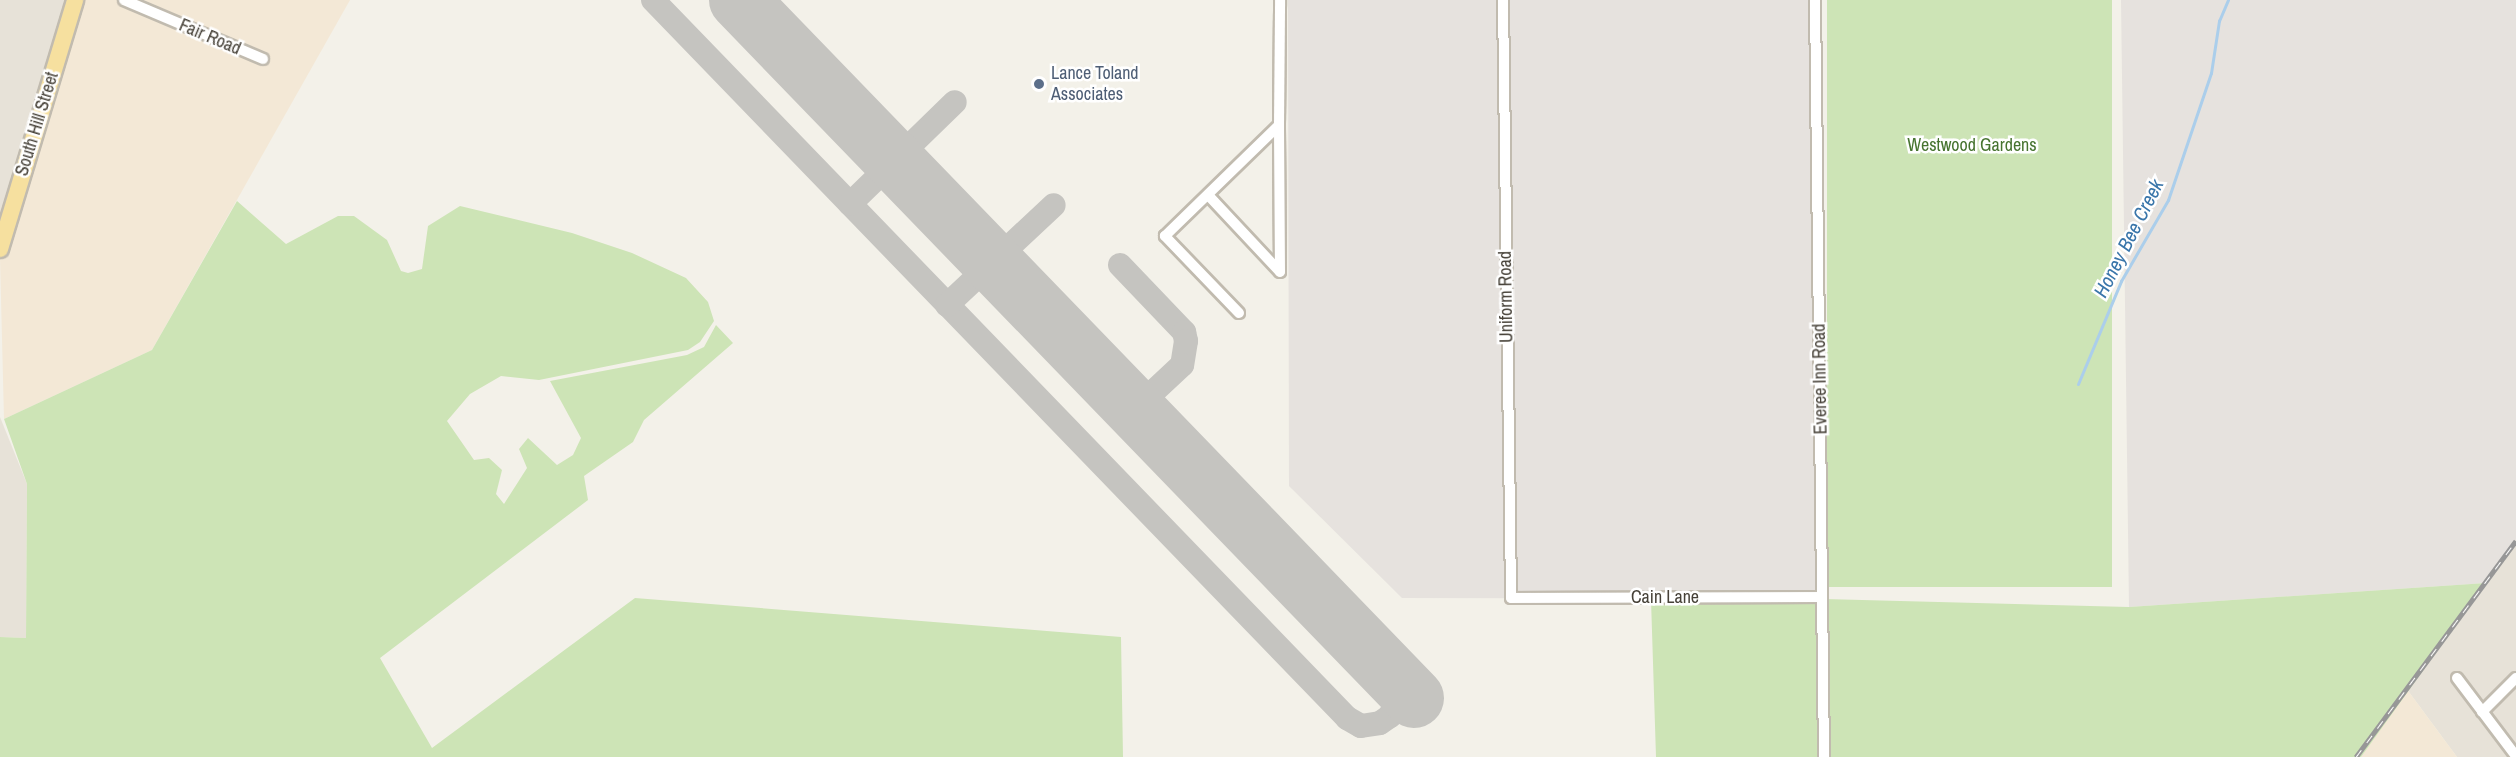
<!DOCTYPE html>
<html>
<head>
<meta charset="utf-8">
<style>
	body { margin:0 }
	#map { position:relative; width:2516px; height:757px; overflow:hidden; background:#f3f1e9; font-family:"Archivo Narrow",sans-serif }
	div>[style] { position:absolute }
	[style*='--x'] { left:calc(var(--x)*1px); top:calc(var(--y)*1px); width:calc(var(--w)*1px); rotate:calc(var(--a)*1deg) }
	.residential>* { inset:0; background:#e7e2d8 }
	.commercial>* { inset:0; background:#f3e8d6 }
	.industrial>* { inset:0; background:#e6e2de }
	.green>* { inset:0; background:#cde4b6; transform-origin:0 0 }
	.stream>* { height:3px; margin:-1.5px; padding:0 1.5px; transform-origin:1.5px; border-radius:1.5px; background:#abceeb }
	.taxiway>* { height:24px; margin:-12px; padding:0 12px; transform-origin:12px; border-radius:12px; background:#c5c4c0 }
	.runway>* { height:60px; margin:-30px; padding:0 30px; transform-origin:30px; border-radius:30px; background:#c5c4c0 }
	.roads { filter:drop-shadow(2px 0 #c1bbaf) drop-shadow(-2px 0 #c1bbaf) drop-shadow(0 2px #c1bbaf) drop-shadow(0 -2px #c1bbaf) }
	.minor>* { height:10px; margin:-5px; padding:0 5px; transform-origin:5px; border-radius:5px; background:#fff }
	.primary>* { height:16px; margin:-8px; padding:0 8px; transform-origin:8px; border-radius:8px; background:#f6e09f }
	.rail>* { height:5px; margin-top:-2.5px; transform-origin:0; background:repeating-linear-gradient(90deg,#fff 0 9px,#979797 0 18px); box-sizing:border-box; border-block:2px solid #979797 }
	.dots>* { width:16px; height:16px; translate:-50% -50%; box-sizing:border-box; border:3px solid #fff; border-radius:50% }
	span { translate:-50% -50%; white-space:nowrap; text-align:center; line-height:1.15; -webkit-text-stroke:5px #fff; paint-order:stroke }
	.street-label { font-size:18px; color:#464138 }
	.service-label { font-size:18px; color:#4e5e75 }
	.left { translate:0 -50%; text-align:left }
	.park-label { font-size:18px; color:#477430 }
	.water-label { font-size:20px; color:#3a76aa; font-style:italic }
</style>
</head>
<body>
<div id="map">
	<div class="residential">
		<i style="clip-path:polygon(0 0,79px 0,0 258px)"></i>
		<i style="clip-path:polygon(0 417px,27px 484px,26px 638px,0 637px)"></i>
		<i style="clip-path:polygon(2516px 539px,2516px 757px,2457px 757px,2406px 688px)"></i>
	</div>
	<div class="commercial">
		<i style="clip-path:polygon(79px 0,350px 0,152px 350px,4px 419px,0 258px)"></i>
		<i style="clip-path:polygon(2406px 688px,2457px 757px,2361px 757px)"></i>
	</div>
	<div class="industrial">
		<i style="clip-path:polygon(1288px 0,1810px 0,1824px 599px,1402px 598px,1289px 486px)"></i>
		<i style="clip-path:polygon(2121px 0,2516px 0,2516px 539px,2486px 583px,2129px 607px)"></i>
	</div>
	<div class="green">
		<i style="left:1827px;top:0;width:285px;height:587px"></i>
		<i style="clip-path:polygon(237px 201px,286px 244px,338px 216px,354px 216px,387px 240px,401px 271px,408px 273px,422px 269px,428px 226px,460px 206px,572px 233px,632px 253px,686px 278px,708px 302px,714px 321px,700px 342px,688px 350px,539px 380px,501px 376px,470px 394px,447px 421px,474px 460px,489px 458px,502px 470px,496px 494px,504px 504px,527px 468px,519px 449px,528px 438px,557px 465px,573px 455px,581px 438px,550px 381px,687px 355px,704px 347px,716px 325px,733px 343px,644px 420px,633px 442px,584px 476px,588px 500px,380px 658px,432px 748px,635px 598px,1121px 637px,1123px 757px,0 757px,0 637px,26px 638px,27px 484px,4px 419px,152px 350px)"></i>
		<i style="clip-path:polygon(2486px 583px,2361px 757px,1656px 757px,1651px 600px,1824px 599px,2129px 607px)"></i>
	</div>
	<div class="stream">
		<i style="--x:2078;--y:384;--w:112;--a:-67.3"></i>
		<i style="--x:2121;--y:281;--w:94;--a:-59.9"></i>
		<i style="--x:2168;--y:200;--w:134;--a:-71.3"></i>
		<i style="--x:2211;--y:73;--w:53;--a:-81.3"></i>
		<i style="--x:2219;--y:21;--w:23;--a:-67"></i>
	</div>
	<div class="taxiway">
		<i style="--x:653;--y:0;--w:999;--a:45.97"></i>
		<i style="--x:1347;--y:718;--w:16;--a:30"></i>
		<i style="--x:1361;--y:726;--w:19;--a:-9"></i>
		<i style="--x:1380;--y:723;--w:12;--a:-35"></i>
		<i style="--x:1390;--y:716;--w:32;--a:-66"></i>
		<i style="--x:850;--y:204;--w:146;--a:-44.2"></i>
		<i style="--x:1120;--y:265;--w:93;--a:46.3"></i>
		<i style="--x:1184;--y:332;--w:9;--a:77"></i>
		<i style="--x:1186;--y:341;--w:24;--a:99"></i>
		<i style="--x:1182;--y:365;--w:63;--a:136.9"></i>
		<i style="--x:947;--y:305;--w:146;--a:-43.1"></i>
	</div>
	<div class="runway">
		<i style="--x:739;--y:0;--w:971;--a:45.96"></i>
	</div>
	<div class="roads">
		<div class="minor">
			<i style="--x:124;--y:0;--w:151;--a:23"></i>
			<i style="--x:1503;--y:0;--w:598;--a:89.23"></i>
			<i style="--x:1511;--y:598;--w:311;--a:-0.2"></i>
			<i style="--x:1815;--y:0;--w:757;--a:89.32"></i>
			<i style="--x:1208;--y:195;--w:105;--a:46.9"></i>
			<i style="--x:1280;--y:272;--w:147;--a:-90.4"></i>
			<i style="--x:1239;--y:313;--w:107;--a:-133.9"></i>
			<i style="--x:1165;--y:236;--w:159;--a:-44.2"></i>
			<i style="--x:1279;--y:125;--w:125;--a:-89.5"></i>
			<i style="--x:2457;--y:678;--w:98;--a:52.9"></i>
			<i style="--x:2482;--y:712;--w:48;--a:-45"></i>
		</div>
		<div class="primary">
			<i style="--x:0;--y:249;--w:260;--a:-73.2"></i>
		</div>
	</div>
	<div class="rail">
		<i style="--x:2356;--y:757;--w:269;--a:-53.5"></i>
	</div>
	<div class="dots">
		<i style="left:1039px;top:84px;background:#5c6f8a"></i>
	</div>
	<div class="street-label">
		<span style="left:210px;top:37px;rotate:23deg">Fair Road</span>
		<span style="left:37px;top:124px;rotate:-73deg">South Hill Street</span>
		<span style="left:1506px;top:297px;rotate:-91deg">Uniform Road</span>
		<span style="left:1820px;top:379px;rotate:-91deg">Everee Inn Road</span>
		<span style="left:1665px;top:597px">Cain Lane</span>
	</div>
	<div class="service-label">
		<span class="left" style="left:1051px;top:84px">Lance Toland<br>Associates</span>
	</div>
	<div class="park-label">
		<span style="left:1972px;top:145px">Westwood Gardens</span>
	</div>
	<div class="water-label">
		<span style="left:2128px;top:238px;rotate:-63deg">Honey Bee Creek</span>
	</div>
</div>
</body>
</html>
